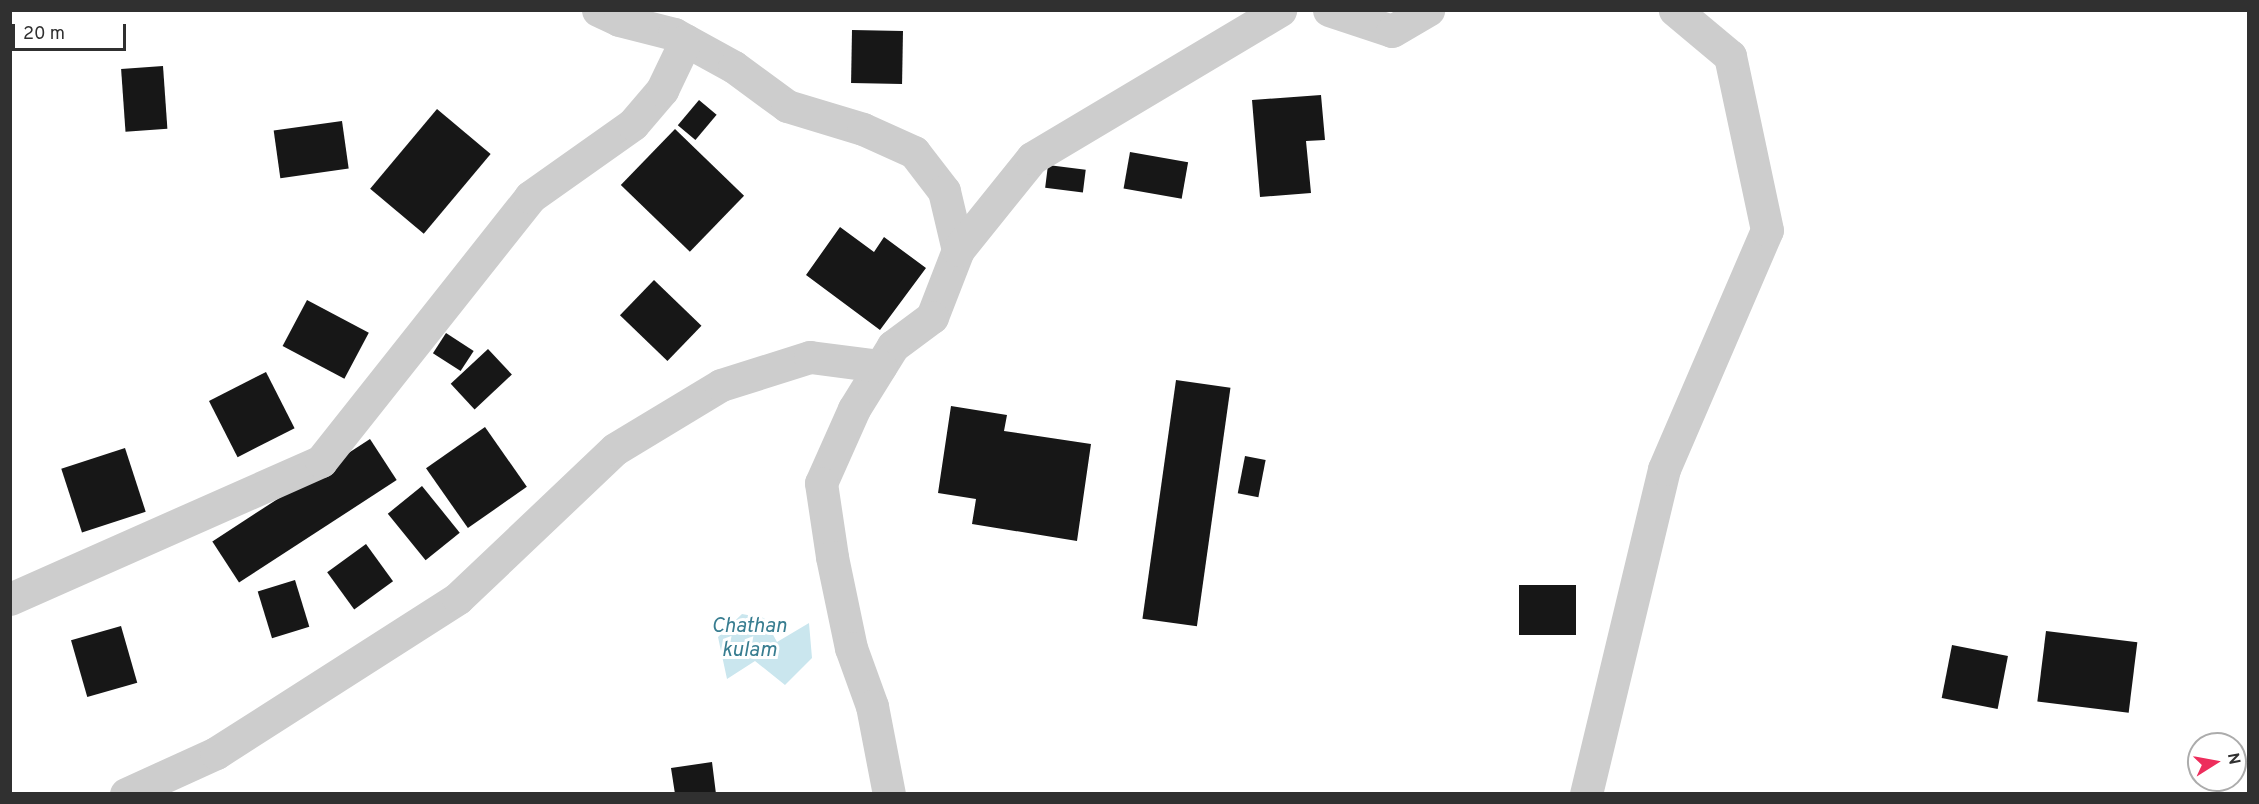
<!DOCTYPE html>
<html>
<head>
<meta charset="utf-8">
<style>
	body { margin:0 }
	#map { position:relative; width:2259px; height:804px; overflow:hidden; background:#fff; font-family:Overpass,sans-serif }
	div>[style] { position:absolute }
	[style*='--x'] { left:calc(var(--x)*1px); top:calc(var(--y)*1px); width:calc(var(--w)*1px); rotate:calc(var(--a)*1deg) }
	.water>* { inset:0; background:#cae6ee }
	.building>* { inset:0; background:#171717; transform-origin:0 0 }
	.street>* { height:33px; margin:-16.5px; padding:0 16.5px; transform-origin:16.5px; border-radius:16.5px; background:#cdcdcd }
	span { translate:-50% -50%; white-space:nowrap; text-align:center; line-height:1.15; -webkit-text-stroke:6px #fff; paint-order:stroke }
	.water-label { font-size:21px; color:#387d90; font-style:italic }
	.frame { position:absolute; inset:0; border:12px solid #303030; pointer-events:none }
	.north { position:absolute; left:2187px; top:732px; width:60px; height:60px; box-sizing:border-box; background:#fff; border:2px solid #acacac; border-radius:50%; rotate:79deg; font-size:16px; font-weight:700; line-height:24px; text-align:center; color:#303030 }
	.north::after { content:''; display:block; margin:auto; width:21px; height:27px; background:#ed2d5c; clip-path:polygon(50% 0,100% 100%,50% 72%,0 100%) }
	.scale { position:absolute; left:12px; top:24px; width:114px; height:27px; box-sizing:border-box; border:3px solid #303030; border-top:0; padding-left:8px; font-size:18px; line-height:21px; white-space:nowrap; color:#303030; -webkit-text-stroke:4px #fff; paint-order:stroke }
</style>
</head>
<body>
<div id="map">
	<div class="water">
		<i style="clip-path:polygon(742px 614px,764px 618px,777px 642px,809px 623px,812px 658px,785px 685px,755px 661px,727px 679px,718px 637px)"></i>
	</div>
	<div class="building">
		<i style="left:852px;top:30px;width:51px;height:53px;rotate:1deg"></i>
		<i style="left:163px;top:66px;width:63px;height:42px;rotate:86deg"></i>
		<i style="clip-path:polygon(1321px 95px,1325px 140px,1306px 141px,1311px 193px,1260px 197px,1252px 100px)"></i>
		<i style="left:699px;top:100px;width:23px;height:33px;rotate:40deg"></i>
		<i style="left:437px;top:109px;width:70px;height:104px;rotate:40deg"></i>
		<i style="left:342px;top:121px;width:48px;height:69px;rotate:82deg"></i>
		<i style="left:675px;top:129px;width:96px;height:78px;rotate:44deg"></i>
		<i style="left:1130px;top:152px;width:59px;height:37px;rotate:10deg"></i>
		<i style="left:1048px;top:165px;width:38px;height:23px;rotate:7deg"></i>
		<i style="clip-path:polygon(840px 227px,874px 252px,884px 237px,926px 268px,880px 330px,806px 275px)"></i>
		<i style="left:654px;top:280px;width:66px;height:49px;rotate:44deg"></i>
		<i style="left:307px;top:300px;width:70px;height:52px;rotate:28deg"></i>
		<i style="left:446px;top:333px;width:33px;height:24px;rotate:33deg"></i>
		<i style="left:488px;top:349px;width:35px;height:51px;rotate:47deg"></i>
		<i style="left:266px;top:372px;width:63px;height:64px;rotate:63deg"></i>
		<i style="left:1176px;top:380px;width:55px;height:241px;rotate:8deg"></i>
		<i style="clip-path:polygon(951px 406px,1007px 415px,1004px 431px,1091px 444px,1077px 541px,972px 524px,976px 499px,938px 493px)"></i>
		<i style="left:485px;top:427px;width:73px;height:72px;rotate:55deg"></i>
		<i style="left:370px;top:439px;width:49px;height:188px;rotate:57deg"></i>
		<i style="left:125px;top:448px;width:67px;height:67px;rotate:72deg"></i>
		<i style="left:1245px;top:456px;width:21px;height:38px;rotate:11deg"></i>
		<i style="left:422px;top:486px;width:60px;height:44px;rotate:51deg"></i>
		<i style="left:366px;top:544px;width:46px;height:48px;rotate:54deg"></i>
		<i style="left:295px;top:580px;width:49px;height:39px;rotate:73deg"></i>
		<i style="left:1519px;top:585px;width:57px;height:50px"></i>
		<i style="left:121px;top:626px;width:59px;height:52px;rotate:74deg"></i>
		<i style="left:2046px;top:631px;width:92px;height:71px;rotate:7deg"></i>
		<i style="left:1952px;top:645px;width:57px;height:54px;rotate:11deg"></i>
		<i style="clip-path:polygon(712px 762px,716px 794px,675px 794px,671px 768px)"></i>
	</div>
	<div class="street">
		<i style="--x:598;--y:10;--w:23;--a:25"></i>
		<i style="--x:619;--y:20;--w:57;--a:14.3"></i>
		<i style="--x:674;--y:34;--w:68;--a:28.8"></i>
		<i style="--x:734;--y:67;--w:66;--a:36.3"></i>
		<i style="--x:787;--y:106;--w:79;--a:16.8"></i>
		<i style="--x:863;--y:129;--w:56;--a:24.3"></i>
		<i style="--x:914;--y:152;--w:49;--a:52.4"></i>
		<i style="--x:944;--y:191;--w:61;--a:76.7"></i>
		<i style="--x:958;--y:250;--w:72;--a:111.2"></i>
		<i style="--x:932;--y:317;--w:49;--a:143.4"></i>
		<i style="--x:893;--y:346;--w:74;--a:121.8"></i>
		<i style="--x:854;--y:409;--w:81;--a:114"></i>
		<i style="--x:821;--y:483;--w:75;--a:81.5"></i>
		<i style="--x:832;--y:557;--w:93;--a:78.2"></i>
		<i style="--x:851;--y:648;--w:62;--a:70.1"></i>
		<i style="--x:872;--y:706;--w:90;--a:79.1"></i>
		<i style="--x:1329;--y:10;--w:66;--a:18.4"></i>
		<i style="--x:1392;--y:31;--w:42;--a:-30.3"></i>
		<i style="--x:958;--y:250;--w:118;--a:-51.2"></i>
		<i style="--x:1032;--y:158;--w:289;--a:-30.8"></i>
		<i style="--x:10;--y:599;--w:340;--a:-23.9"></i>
		<i style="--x:321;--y:461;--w:337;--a:-51.6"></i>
		<i style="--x:530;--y:197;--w:126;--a:-35.3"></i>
		<i style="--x:633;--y:124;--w:45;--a:-49.5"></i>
		<i style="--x:662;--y:90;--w:55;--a:-64.4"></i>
		<i style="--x:126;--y:794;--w:99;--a:-24.5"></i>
		<i style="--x:216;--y:753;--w:287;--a:-32.6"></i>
		<i style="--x:458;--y:598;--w:216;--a:-43.5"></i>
		<i style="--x:615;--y:449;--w:124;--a:-31.1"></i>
		<i style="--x:721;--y:385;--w:93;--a:-17.5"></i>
		<i style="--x:810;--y:357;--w:71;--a:7.3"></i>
		<i style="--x:1586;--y:794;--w:334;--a:-76.5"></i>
		<i style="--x:1664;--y:469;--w:260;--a:-66.7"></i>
		<i style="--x:1767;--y:230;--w:178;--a:-102"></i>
		<i style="--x:1730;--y:56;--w:72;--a:-140.1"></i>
	</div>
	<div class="water-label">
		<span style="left:749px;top:639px">Chathan<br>kulam</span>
	</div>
	<div class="frame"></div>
	<div class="north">N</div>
	<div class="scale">20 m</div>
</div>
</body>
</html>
